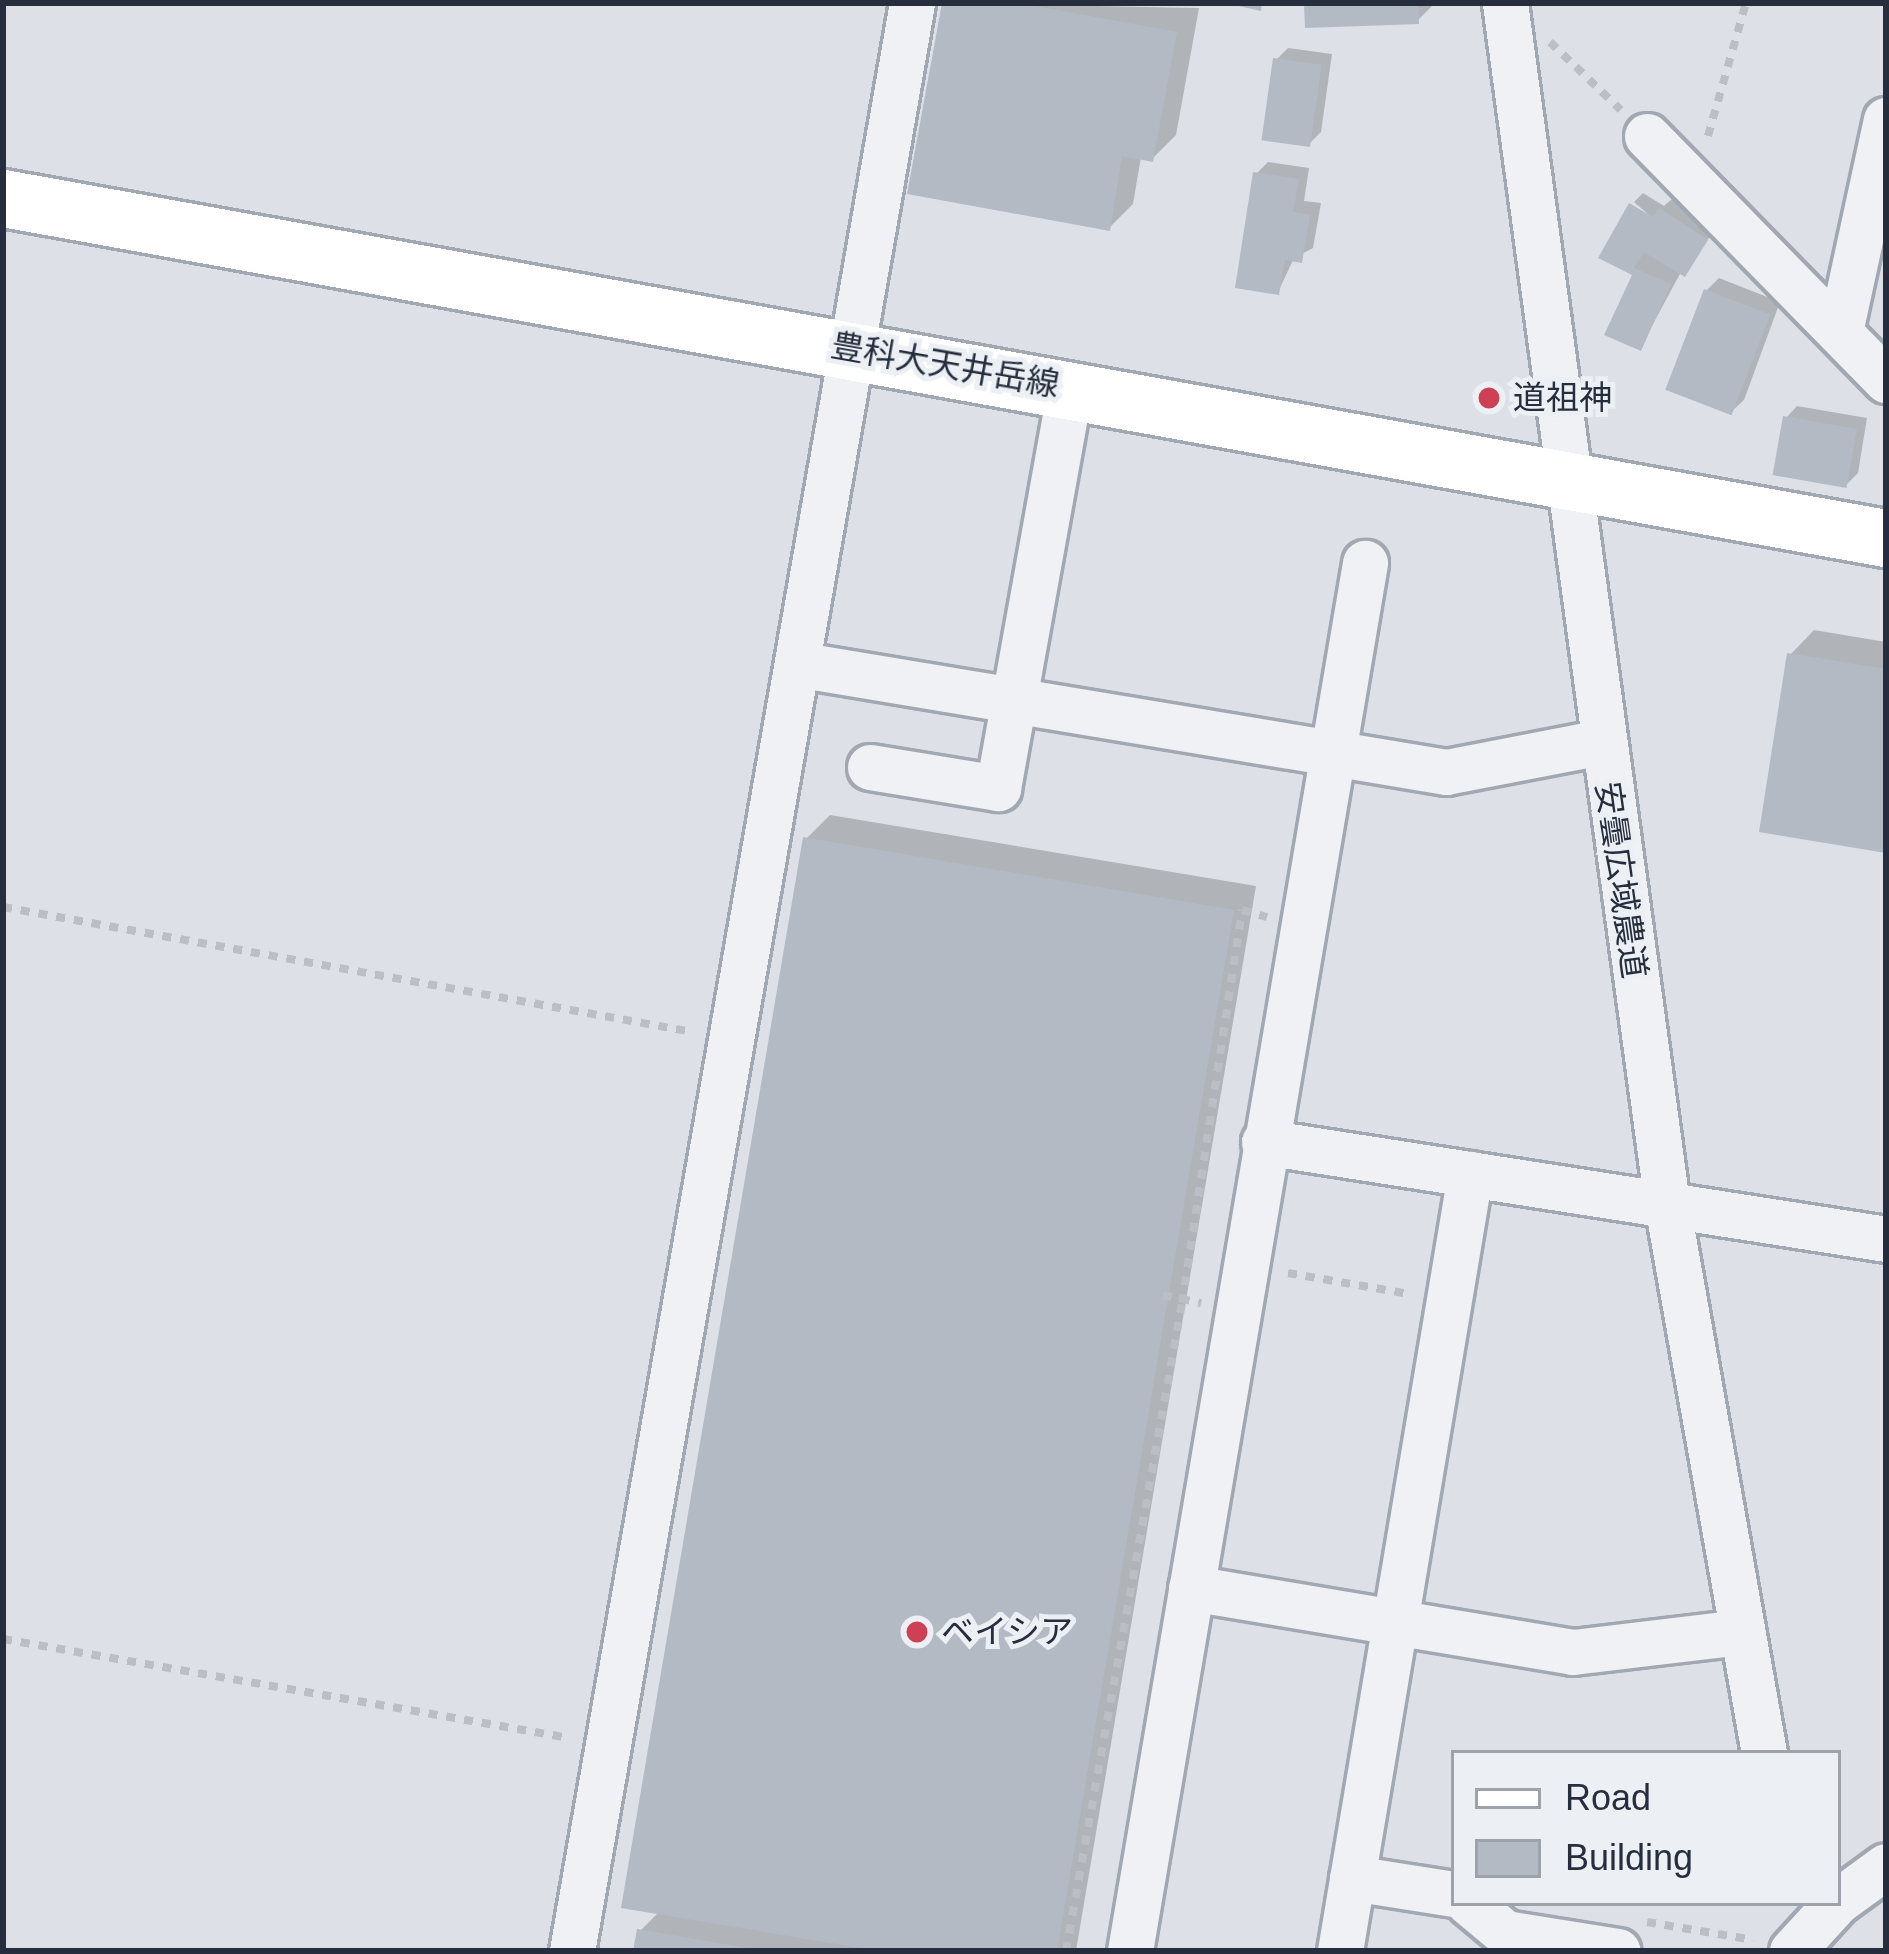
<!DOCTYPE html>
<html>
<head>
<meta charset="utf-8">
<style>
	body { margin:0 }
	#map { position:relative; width:1889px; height:1954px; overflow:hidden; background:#dde1e7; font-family:Arial,"Noto Sans JP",sans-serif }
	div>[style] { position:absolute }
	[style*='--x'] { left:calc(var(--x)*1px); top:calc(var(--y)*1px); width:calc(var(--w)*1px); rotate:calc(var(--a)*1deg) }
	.shadow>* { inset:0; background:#0003 }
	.building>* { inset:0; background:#b4bac4; transform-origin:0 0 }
	.path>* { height:8px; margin-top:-4px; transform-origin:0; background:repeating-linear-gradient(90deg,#bbbec5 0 9px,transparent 0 18px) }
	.roads { filter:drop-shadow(3px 0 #a2a8b1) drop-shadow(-3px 0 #a2a8b1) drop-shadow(0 3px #a2a8b1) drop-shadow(0 -3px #a2a8b1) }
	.minor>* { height:45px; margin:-22.5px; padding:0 22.5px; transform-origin:22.5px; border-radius:22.5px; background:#eff1f5 }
	.major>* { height:57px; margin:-28.5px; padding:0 28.5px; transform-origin:28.5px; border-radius:28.5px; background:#fff }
	.dots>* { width:33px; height:33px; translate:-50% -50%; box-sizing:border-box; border:6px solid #ecf0f5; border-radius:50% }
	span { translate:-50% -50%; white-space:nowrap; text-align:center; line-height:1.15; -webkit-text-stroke:10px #ecf0f5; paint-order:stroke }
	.street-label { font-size:33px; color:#262e3d }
	.poi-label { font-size:33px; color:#262e3d }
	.left { translate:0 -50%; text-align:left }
	.frame { position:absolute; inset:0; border:6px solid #262e3d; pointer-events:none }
	.legend { position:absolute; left:1451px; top:1750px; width:390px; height:156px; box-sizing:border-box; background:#ecf0f5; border:3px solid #9da2ab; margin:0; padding:15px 21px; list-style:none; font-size:36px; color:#262e3d }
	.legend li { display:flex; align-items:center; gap:24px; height:60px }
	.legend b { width:60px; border:3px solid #9da2ab }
</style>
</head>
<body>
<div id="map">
	<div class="shadow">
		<i style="clip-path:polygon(945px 3px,1199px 8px,1176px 135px,1152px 159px,1141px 157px,1133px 204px,1109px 228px)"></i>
		<i style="clip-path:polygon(1307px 3px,1435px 3px,1417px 21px)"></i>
		<i style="clip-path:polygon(1288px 48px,1332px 54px,1321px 132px,1309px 144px,1276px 60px)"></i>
		<i style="clip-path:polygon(1268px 162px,1309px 168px,1304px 201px,1321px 203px,1313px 248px,1294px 258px,1278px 292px,1256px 174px)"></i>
		<i style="clip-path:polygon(1643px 193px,1664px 206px,1673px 198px,1718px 227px,1681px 272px,1640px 348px,1635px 274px,1602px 257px,1664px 228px,1634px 202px)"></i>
		<i style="clip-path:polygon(1719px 278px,1780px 302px,1744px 400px,1732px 411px,1707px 290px)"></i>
		<i style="clip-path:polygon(1797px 406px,1867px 418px,1858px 473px,1846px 485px,1786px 418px)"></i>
		<i style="clip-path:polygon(1814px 630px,1886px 642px,1886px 850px,1790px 655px)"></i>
		<i style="clip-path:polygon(830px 815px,1256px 886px,1076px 1951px,636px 1951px,640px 1931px,660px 1911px,806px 839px)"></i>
	</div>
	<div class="building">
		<i style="clip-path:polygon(942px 3px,1019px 3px,1177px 32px,1153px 162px,1122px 156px,1110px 231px,907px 194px)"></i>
		<i style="clip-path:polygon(1225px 3px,1262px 3px,1261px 11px)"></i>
		<i style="clip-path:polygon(1304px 3px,1418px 3px,1419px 24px,1305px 28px)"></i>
		<i style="left:1273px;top:58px;width:49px;height:83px;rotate:8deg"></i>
		<i style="clip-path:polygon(1253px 172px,1299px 179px,1293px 212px,1310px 215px,1302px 263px,1285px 260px,1279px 295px,1235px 288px)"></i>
		<i style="clip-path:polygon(1629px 203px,1653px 217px,1659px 208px,1708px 240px,1685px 277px,1644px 252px,1634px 268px,1671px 284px,1641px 351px,1604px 335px,1632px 275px,1598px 258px)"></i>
		<i style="left:1704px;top:289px;width:71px;height:108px;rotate:21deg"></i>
		<i style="left:1783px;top:416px;width:75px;height:60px;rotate:10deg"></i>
		<i style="clip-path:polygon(1787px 653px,1886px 669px,1886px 853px,1759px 832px)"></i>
		<i style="clip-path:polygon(803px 837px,1234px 910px,1057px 1951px,879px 1951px,621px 1908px)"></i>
		<i style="clip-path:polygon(637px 1929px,753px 1949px,753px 1951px,633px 1951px)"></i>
	</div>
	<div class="path">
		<i style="--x:1550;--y:42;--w:98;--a:43.8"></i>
		<i style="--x:1708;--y:136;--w:138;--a:-74.1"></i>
		<i style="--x:3;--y:907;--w:700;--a:10.28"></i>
		<i style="--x:1288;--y:1273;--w:123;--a:9.8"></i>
		<i style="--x:1163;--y:1295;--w:39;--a:12"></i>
		<i style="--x:3;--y:1639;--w:575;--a:9.92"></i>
		<i style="--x:1647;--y:1922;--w:108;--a:9.6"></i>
		<i style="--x:1066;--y:1951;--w:658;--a:-79.85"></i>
		<i style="--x:1182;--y:1303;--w:398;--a:-81.3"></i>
		<i style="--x:1242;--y:910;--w:26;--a:16"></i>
	</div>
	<div class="roads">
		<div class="minor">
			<i style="--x:1505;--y:3;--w:1212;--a:82.32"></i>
			<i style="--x:1667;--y:1204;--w:558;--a:79.98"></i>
			<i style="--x:1647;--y:136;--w:342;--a:45.6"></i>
			<i style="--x:1840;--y:332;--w:217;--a:-77.8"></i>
			<i style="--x:802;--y:665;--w:653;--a:9.43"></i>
			<i style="--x:1446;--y:772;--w:159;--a:-10.9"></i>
			<i style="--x:870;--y:767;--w:130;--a:9.3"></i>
			<i style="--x:998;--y:788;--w:406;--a:-79.8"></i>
			<i style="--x:1264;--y:1142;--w:630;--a:8.86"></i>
			<i style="--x:1191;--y:1588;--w:387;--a:9.5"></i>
			<i style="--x:1573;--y:1652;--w:168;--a:-6.8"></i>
			<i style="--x:1352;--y:1878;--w:103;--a:8.9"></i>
			<i style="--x:1838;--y:1901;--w:59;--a:-36.1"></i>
			<i style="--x:1469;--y:1903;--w:47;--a:39.8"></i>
			<i style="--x:1505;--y:1933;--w:114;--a:9.1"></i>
			<i style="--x:572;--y:1951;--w:1977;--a:-80.1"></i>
			<i style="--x:1130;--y:1951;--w:1408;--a:-80.39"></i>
			<i style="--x:1340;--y:1951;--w:788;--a:-80.5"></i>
			<i style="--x:1792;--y:1951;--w:65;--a:-47.5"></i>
		</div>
		<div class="major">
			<i style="--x:3;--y:198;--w:1913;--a:10.24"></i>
		</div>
	</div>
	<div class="dots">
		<i style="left:1489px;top:398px;background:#ce4053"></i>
		<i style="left:917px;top:1632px;background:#ce4053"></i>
	</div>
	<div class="street-label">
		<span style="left:945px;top:365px;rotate:10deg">豊科大天井岳線</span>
		<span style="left:1621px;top:880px;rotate:82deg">安曇広域農道</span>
	</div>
	<div class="poi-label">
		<span class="left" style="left:1513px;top:398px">道祖神</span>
		<span class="left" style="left:941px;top:1632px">ベイシア</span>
	</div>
	<div class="frame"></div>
	<ul class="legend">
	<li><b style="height:15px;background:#fff"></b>Road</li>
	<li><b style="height:33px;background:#b4bac4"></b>Building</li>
	</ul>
</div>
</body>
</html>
